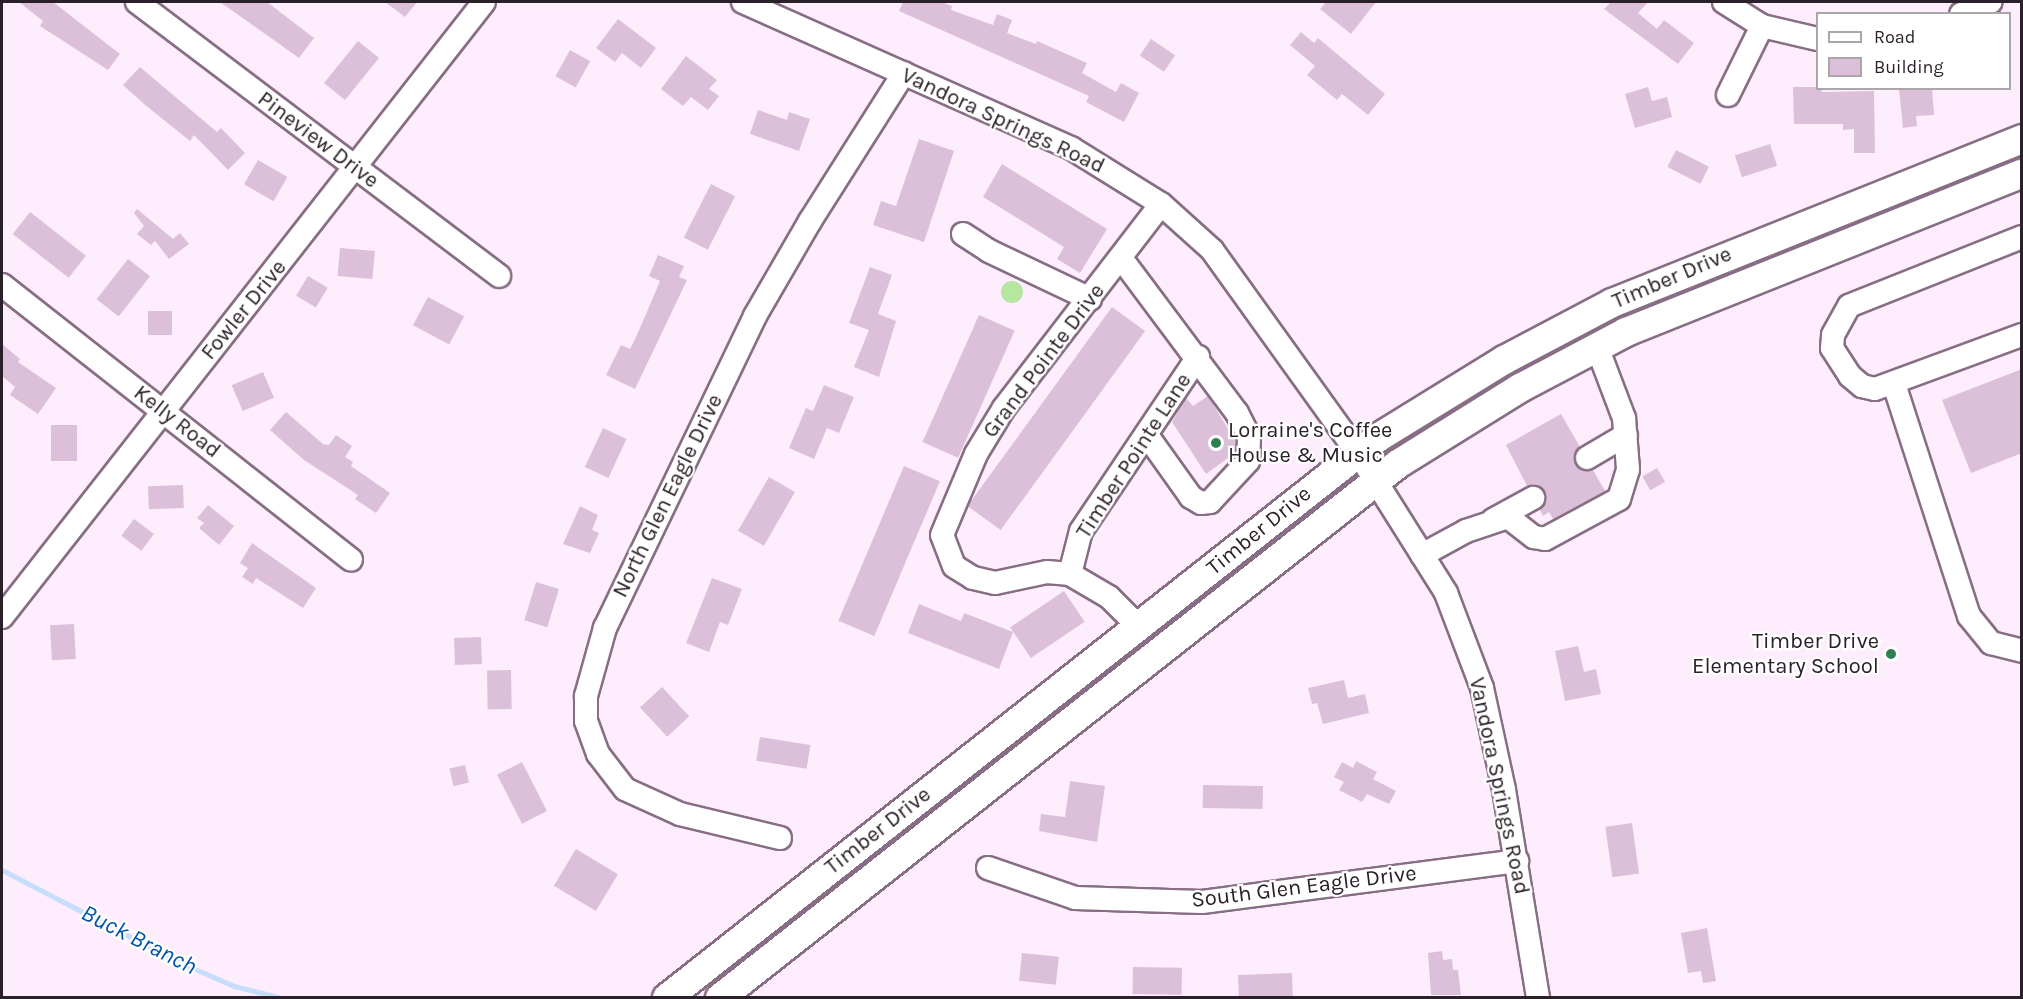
<!DOCTYPE html>
<html>
<head>
<meta charset="utf-8">
<style>
	body { margin:0 }
	#map { position:relative; width:2023px; height:999px; overflow:hidden; background:#feedfc; font-family:Karla,sans-serif }
	div>[style] { position:absolute }
	[style*='--x'] { left:calc(var(--x)*1px); top:calc(var(--y)*1px); width:calc(var(--w)*1px); rotate:calc(var(--a)*1deg) }
	.green>* { inset:0; background:#b5e79f }
	.round { border-radius:50% }
	.stream>* { height:5px; margin:-2.5px; padding:0 2.5px; transform-origin:2.5px; border-radius:2.5px; background:#c7ddfc }
	.building>* { inset:0; background:#dcc0d9; transform-origin:0 0 }
	.roads { filter:drop-shadow(2px 0 #876e84) drop-shadow(-2px 0 #876e84) drop-shadow(0 2px #876e84) drop-shadow(0 -2px #876e84) }
	.minor>* { height:22px; margin:-11px; padding:0 11px; transform-origin:11px; border-radius:11px; background:#fff }
	.major>* { height:28px; margin:-14px; padding:0 14px; transform-origin:14px; border-radius:14px; background:#fff }
	.dots>* { width:16px; height:16px; translate:-50% -50%; box-sizing:border-box; border:3px solid #fff; border-radius:50% }
	span { translate:-50% -50%; white-space:nowrap; text-align:center; line-height:1.15; -webkit-text-stroke:4.5px #fff; paint-order:stroke }
	.street-label { font-size:22px; color:#2a2029 }
	.poi-label { font-size:22px; color:#2a2029 }
	.left { translate:0 -50%; text-align:left }
	.right { translate:-100% -50%; text-align:right }
	.water-label { font-size:24px; color:#0253a8; font-style:italic }
	.frame { position:absolute; inset:0; border:3px solid #2a2029; pointer-events:none }
	.legend { position:absolute; left:1816px; top:12px; width:195px; height:78px; box-sizing:border-box; background:#fff; border:2px solid #aaa6a9; margin:0; padding:8px 10px; list-style:none; font-size:18px; color:#2a2029 }
	.legend li { display:flex; align-items:center; gap:12px; height:30px }
	.legend b { width:30px; border:2px solid #aaa6a9 }
</style>
</head>
<body>
<div id="map">
	<div class="green">
		<i class="round" style="left:1001px;top:281px;width:22px;height:22px"></i>
	</div>
	<div class="stream">
		<i style="--x:2;--y:870;--w:202;--a:27.5"></i>
		<i style="--x:181;--y:963;--w:58;--a:23.5"></i>
		<i style="--x:234;--y:986;--w:49;--a:14"></i>
	</div>
	<div class="building">
		<i style="clip-path:polygon(19px 2px,53px 2px,120px 54px,108px 70px,40px 26px,43px 21px)"></i>
		<i style="clip-path:polygon(220px 2px,267px 2px,314px 38px,299px 58px)"></i>
		<i style="clip-path:polygon(385px 2px,417px 2px,405px 17px)"></i>
		<i style="clip-path:polygon(903px 2px,941px 2px,952px 6px,951px 10px,993px 25px,997px 14px,1012px 20px,1007px 33px,1036px 44px,1037px 41px,1087px 63px,1082px 73px,1116px 92px,1121px 83px,1139px 93px,1124px 122px,1086px 102px,1089px 96px,899px 11px)"></i>
		<i style="clip-path:polygon(1326px 2px,1376px 2px,1351px 34px,1320px 9px)"></i>
		<i style="clip-path:polygon(1611px 2px,1648px 2px,1638px 13px,1657px 29px,1664px 20px,1694px 43px,1678px 64px,1604px 9px)"></i>
		<i style="clip-path:polygon(618px 19px,656px 48px,641px 68px,622px 53px,615px 62px,596px 48px)"></i>
		<i style="clip-path:polygon(1301px 32px,1314px 43px,1318px 38px,1385px 94px,1368px 115px,1342px 94px,1337px 100px,1307px 75px,1315px 66px,1290px 45px)"></i>
		<i style="left:1151px;top:39px;width:29px;height:20px;rotate:34deg"></i>
		<i style="left:358px;top:41px;width:27px;height:54px;rotate:39deg"></i>
		<i style="left:570px;top:50px;width:23px;height:30px;rotate:29deg"></i>
		<i style="clip-path:polygon(686px 56px,717px 80px,709px 89px,719px 96px,708px 110px,691px 97px,683px 106px,661px 89px)"></i>
		<i style="clip-path:polygon(140px 67px,217px 132px,221px 128px,245px 153px,228px 170px,194px 135px,190px 141px,144px 104px,123px 85px)"></i>
		<i style="clip-path:polygon(1648px 87px,1652px 101px,1667px 97px,1672px 117px,1635px 128px,1625px 94px)"></i>
		<i style="clip-path:polygon(1793px 87px,1818px 87px,1823px 92px,1874px 91px,1875px 153px,1854px 153px,1854px 129px,1843px 130px,1843px 124px,1794px 124px)"></i>
		<i style="clip-path:polygon(1907px 88px,1932px 88px,1934px 115px,1916px 116px,1917px 126px,1903px 128px,1899px 89px)"></i>
		<i style="clip-path:polygon(758px 110px,787px 120px,789px 112px,810px 119px,799px 151px,750px 134px)"></i>
		<i style="clip-path:polygon(919px 139px,954px 151px,924px 242px,873px 225px,881px 201px,896px 206px)"></i>
		<i style="left:1770px;top:144px;width:23px;height:37px;rotate:72deg"></i>
		<i style="left:1676px;top:150px;width:37px;height:19px;rotate:27deg"></i>
		<i style="left:258px;top:160px;width:34px;height:28px;rotate:30deg"></i>
		<i style="clip-path:polygon(1002px 164px,1107px 229px,1080px 273px,1057px 259px,1064px 247px,983px 197px)"></i>
		<i style="left:711px;top:184px;width:27px;height:60px;rotate:27deg"></i>
		<i style="clip-path:polygon(137px 209px,173px 239px,180px 233px,189px 244px,169px 259px,155px 241px,151px 245px,137px 234px,144px 226px,134px 213px)"></i>
		<i style="left:30px;top:212px;width:71px;height:28px;rotate:38deg"></i>
		<i style="left:340px;top:248px;width:35px;height:28px;rotate:5deg"></i>
		<i style="clip-path:polygon(658px 255px,684px 266px,679px 277px,687px 280px,635px 389px,606px 375px,621px 345px,630px 349px,637px 335px,660px 281px,649px 276px)"></i>
		<i style="left:128px;top:259px;width:28px;height:51px;rotate:38deg"></i>
		<i style="clip-path:polygon(870px 267px,892px 275px,878px 314px,896px 321px,879px 377px,854px 367px,869px 330px,849px 323px)"></i>
		<i style="left:308px;top:276px;width:23px;height:23px;rotate:31deg"></i>
		<i style="left:428px;top:297px;width:41px;height:32px;rotate:28deg"></i>
		<i style="left:1112px;top:307px;width:41px;height:246px;rotate:36deg"></i>
		<i style="left:148px;top:311px;width:24px;height:24px"></i>
		<i style="left:979px;top:315px;width:39px;height:139px;rotate:24deg"></i>
		<i style="clip-path:polygon(2px 344px,20px 359px,18px 362px,56px 388px,38px 414px,10px 395px,15px 387px,2px 376px)"></i>
		<i style="clip-path:polygon(2022px 369px,2022px 453px,1971px 473px,1942px 400px)"></i>
		<i style="left:263px;top:372px;width:28px;height:34px;rotate:67deg"></i>
		<i style="clip-path:polygon(824px 385px,854px 397px,839px 433px,827px 428px,814px 459px,789px 448px,806px 408px,813px 411px)"></i>
		<i style="clip-path:polygon(1208px 396px,1235px 440px,1235px 453px,1206px 474px,1172px 422px,1186px 398px,1193px 406px)"></i>
		<i style="clip-path:polygon(286px 412px,323px 444px,329px 445px,336px 435px,352px 446px,345px 457px,353px 462px,351px 466px,390px 493px,376px 513px,355px 499px,358px 495px,304px 460px,270px 430px)"></i>
		<i style="clip-path:polygon(1561px 414px,1580px 447px,1575px 452px,1575px 464px,1581px 470px,1593px 470px,1605px 491px,1553px 519px,1549px 512px,1543px 516px,1540px 510px,1546px 499px,1544px 491px,1534px 485px,1527px 486px,1506px 445px)"></i>
		<i style="left:51px;top:425px;width:26px;height:36px"></i>
		<i style="left:603px;top:428px;width:26px;height:43px;rotate:25deg"></i>
		<i style="left:904px;top:466px;width:39px;height:168px;rotate:23deg"></i>
		<i style="left:1657px;top:468px;width:16px;height:17px;rotate:60deg"></i>
		<i style="left:769px;top:477px;width:30px;height:62px;rotate:30deg"></i>
		<i style="left:183px;top:485px;width:23px;height:35px;rotate:88deg"></i>
		<i style="clip-path:polygon(208px 505px,234px 526px,219px 545px,199px 528px,204px 523px,197px 518px)"></i>
		<i style="clip-path:polygon(580px 506px,598px 515px,592px 530px,599px 533px,590px 553px,563px 544px)"></i>
		<i style="left:134px;top:519px;width:25px;height:21px;rotate:37deg"></i>
		<i style="clip-path:polygon(252px 543px,316px 588px,303px 608px,256px 578px,253px 584px,242px 577px,248px 568px,240px 563px)"></i>
		<i style="clip-path:polygon(712px 578px,742px 589px,728px 625px,720px 622px,709px 652px,686px 643px)"></i>
		<i style="left:536px;top:582px;width:24px;height:40px;rotate:17deg"></i>
		<i style="left:1064px;top:591px;width:37px;height:65px;rotate:56deg"></i>
		<i style="clip-path:polygon(919px 604px,961px 621px,964px 613px,1013px 632px,999px 669px,908px 633px)"></i>
		<i style="left:74px;top:624px;width:35px;height:24px;rotate:87deg"></i>
		<i style="left:481px;top:637px;width:27px;height:27px;rotate:88deg"></i>
		<i style="clip-path:polygon(1578px 646px,1584px 672px,1596px 669px,1601px 694px,1565px 701px,1555px 651px)"></i>
		<i style="left:511px;top:670px;width:39px;height:24px;rotate:89deg"></i>
		<i style="clip-path:polygon(1344px 680px,1348px 698px,1365px 694px,1369px 713px,1323px 724px,1317px 703px,1312px 704px,1308px 688px)"></i>
		<i style="left:662px;top:687px;width:40px;height:30px;rotate:47deg"></i>
		<i style="left:760px;top:737px;width:51px;height:24px;rotate:9deg"></i>
		<i style="clip-path:polygon(1356px 761px,1377px 772px,1373px 779px,1396px 791px,1389px 804px,1367px 794px,1362px 802px,1339px 790px,1344px 782px,1334px 777px,1342px 762px,1353px 768px)"></i>
		<i style="left:522px;top:762px;width:55px;height:28px;rotate:63deg"></i>
		<i style="left:465px;top:765px;width:18px;height:16px;rotate:77deg"></i>
		<i style="clip-path:polygon(1070px 781px,1105px 786px,1097px 842px,1039px 831px,1041px 814px,1065px 817px)"></i>
		<i style="left:1203px;top:785px;width:60px;height:23px;rotate:1deg"></i>
		<i style="left:1632px;top:823px;width:51px;height:27px;rotate:82deg"></i>
		<i style="left:576px;top:849px;width:49px;height:43px;rotate:31deg"></i>
		<i style="clip-path:polygon(1707px 928px,1716px 981px,1703px 983px,1701px 971px,1688px 973px,1681px 933px)"></i>
		<i style="clip-path:polygon(1442px 951px,1443px 960px,1452px 959px,1453px 970px,1458px 970px,1461px 995px,1431px 995px,1428px 953px)"></i>
		<i style="left:1022px;top:953px;width:37px;height:28px;rotate:6deg"></i>
		<i style="left:1133px;top:967px;width:49px;height:27px;rotate:1deg"></i>
		<i style="left:1292px;top:973px;width:24px;height:54px;rotate:88deg"></i>
	</div>
	<div class="roads">
		<div class="minor">
			<i style="--x:137;--y:2;--w:454;--a:37.1"></i>
			<i style="--x:743;--y:2;--w:359;--a:24"></i>
			<i style="--x:1071;--y:148;--w:106;--a:31.9"></i>
			<i style="--x:1161;--y:204;--w:69;--a:42"></i>
			<i style="--x:1212;--y:250;--w:250;--a:54.3"></i>
			<i style="--x:1358;--y:453;--w:165;--a:57.8"></i>
			<i style="--x:1446;--y:593;--w:102;--a:69.2"></i>
			<i style="--x:1482;--y:688;--w:104;--a:77.8"></i>
			<i style="--x:1504;--y:790;--w:211;--a:80.7"></i>
			<i style="--x:1724;--y:2;--w:45;--a:32.3"></i>
			<i style="--x:1762;--y:26;--w:57;--a:13.1"></i>
			<i style="--x:1961;--y:14;--w:32;--a:-22"></i>
			<i style="--x:1728;--y:95;--w:77;--a:-63.8"></i>
			<i style="--x:963;--y:234;--w:31;--a:33"></i>
			<i style="--x:989;--y:251;--w:112;--a:25.4"></i>
			<i style="--x:2022;--y:237;--w:186;--a:158.3"></i>
			<i style="--x:1849;--y:306;--w:33;--a:119"></i>
			<i style="--x:1833;--y:335;--w:13;--a:94"></i>
			<i style="--x:1832;--y:348;--w:33;--a:57"></i>
			<i style="--x:1850;--y:376;--w:16;--a:40"></i>
			<i style="--x:1862;--y:386;--w:13;--a:13"></i>
			<i style="--x:1875;--y:389;--w:157;--a:-20.2"></i>
			<i style="--x:1121;--y:258;--w:194;--a:53.2"></i>
			<i style="--x:1237;--y:413;--w:27;--a:63"></i>
			<i style="--x:1249;--y:437;--w:24;--a:92"></i>
			<i style="--x:1248;--y:461;--w:56;--a:132.8"></i>
			<i style="--x:1210;--y:502;--w:9;--a:174"></i>
			<i style="--x:1201;--y:503;--w:12;--a:-149"></i>
			<i style="--x:1191;--y:497;--w:77;--a:-125.5"></i>
			<i style="--x:2;--y:285;--w:444;--a:38.2"></i>
			<i style="--x:1894;--y:384;--w:244;--a:72.1"></i>
			<i style="--x:1969;--y:616;--w:35;--a:51"></i>
			<i style="--x:1991;--y:643;--w:32;--a:14"></i>
			<i style="--x:1587;--y:458;--w:45;--a:-30.5"></i>
			<i style="--x:1493;--y:520;--w:46;--a:-28.8"></i>
			<i style="--x:1422;--y:555;--w:50;--a:-28.6"></i>
			<i style="--x:1466;--y:531;--w:44;--a:-18.4"></i>
			<i style="--x:1508;--y:517;--w:33;--a:38"></i>
			<i style="--x:1534;--y:537;--w:11;--a:10"></i>
			<i style="--x:1545;--y:539;--w:84;--a:-28.4"></i>
			<i style="--x:1619;--y:499;--w:31;--a:-73"></i>
			<i style="--x:1628;--y:469;--w:51;--a:-94.5"></i>
			<i style="--x:1624;--y:418;--w:76;--a:-110.8"></i>
			<i style="--x:1070;--y:574;--w:44;--a:-75.7"></i>
			<i style="--x:1081;--y:531;--w:210;--a:-56.1"></i>
			<i style="--x:2;--y:617;--w:781;--a:-51.91"></i>
			<i style="--x:1139;--y:627;--w:42;--a:-135"></i>
			<i style="--x:1109;--y:597;--w:45;--a:-149.5"></i>
			<i style="--x:1070;--y:574;--w:23;--a:-175"></i>
			<i style="--x:1047;--y:572;--w:53;--a:168.1"></i>
			<i style="--x:995;--y:583;--w:23;--a:-167"></i>
			<i style="--x:973;--y:578;--w:22;--a:-148"></i>
			<i style="--x:954;--y:566;--w:33;--a:-111"></i>
			<i style="--x:942;--y:535;--w:88;--a:-67.2"></i>
			<i style="--x:976;--y:454;--w:54;--a:-58.7"></i>
			<i style="--x:1004;--y:408;--w:257;--a:-52.4"></i>
			<i style="--x:780;--y:838;--w:103;--a:-166.5"></i>
			<i style="--x:680;--y:814;--w:60;--a:-155.6"></i>
			<i style="--x:625;--y:789;--w:44;--a:-127.6"></i>
			<i style="--x:598;--y:754;--w:35;--a:-110"></i>
			<i style="--x:586;--y:721;--w:25;--a:-90"></i>
			<i style="--x:586;--y:696;--w:71;--a:-74.4"></i>
			<i style="--x:605;--y:628;--w:346;--a:-64.3"></i>
			<i style="--x:755;--y:316;--w:110;--a:-59.9"></i>
			<i style="--x:810;--y:221;--w:175;--a:-57.6"></i>
			<i style="--x:988;--y:868;--w:92;--a:19"></i>
			<i style="--x:1075;--y:898;--w:127;--a:1.8"></i>
			<i style="--x:1202;--y:902;--w:318;--a:-7.4"></i>
		</div>
		<div class="major">
			<i style="--x:667;--y:998;--w:906;--a:-38.24"></i>
			<i style="--x:1379;--y:437;--w:147;--a:-31.6"></i>
			<i style="--x:1504;--y:360;--w:122;--a:-27.8"></i>
			<i style="--x:1612;--y:303;--w:442;--a:-21.8"></i>
			<i style="--x:720;--y:998;--w:863;--a:-38.22"></i>
			<i style="--x:1398;--y:464;--w:144;--a:-31.9"></i>
			<i style="--x:1520;--y:388;--w:120;--a:-27.8"></i>
			<i style="--x:1626;--y:332;--w:426;--a:-21.8"></i>
		</div>
	</div>
	<div class="dots">
		<i style="left:1216px;top:443px;background:#2f7f50"></i>
		<i style="left:1891px;top:654px;background:#2f7f50"></i>
	</div>
	<div class="street-label">
		<span style="left:1003px;top:121px;rotate:25deg">Vandora Springs Road</span>
		<span style="left:318px;top:140px;rotate:37deg">Pineview Drive</span>
		<span style="left:1672px;top:278px;rotate:-23deg">Timber Drive</span>
		<span style="left:244px;top:310px;rotate:-51deg">Fowler Drive</span>
		<span style="left:1044px;top:361px;rotate:-53deg">Grand Pointe Drive</span>
		<span style="left:177px;top:422px;rotate:38deg">Kelly Road</span>
		<span style="left:1134px;top:456px;rotate:-57deg">Timber Pointe Lane</span>
		<span style="left:668px;top:496px;rotate:-64deg">North Glen Eagle Drive</span>
		<span style="left:1259px;top:531px;rotate:-39deg">Timber Drive</span>
		<span style="left:1499px;top:786px;rotate:78deg">Vandora Springs Road</span>
		<span style="left:878px;top:831px;rotate:-38deg">Timber Drive</span>
		<span style="left:1304px;top:887px;rotate:-7deg">South Glen Eagle Drive</span>
	</div>
	<div class="poi-label">
		<span class="left" style="left:1228px;top:443px">Lorraine's Coffee<br>House &amp; Music</span>
		<span class="right" style="left:1879px;top:654px">Timber Drive<br>Elementary School</span>
	</div>
	<div class="water-label">
		<span style="left:139px;top:940px;rotate:27deg">Buck Branch</span>
	</div>
	<div class="frame"></div>
	<ul class="legend">
	<li><b style="height:8px;background:#fff"></b>Road</li>
	<li><b style="height:16px;background:#dcc0d9"></b>Building</li>
	</ul>
</div>
</body>
</html>
